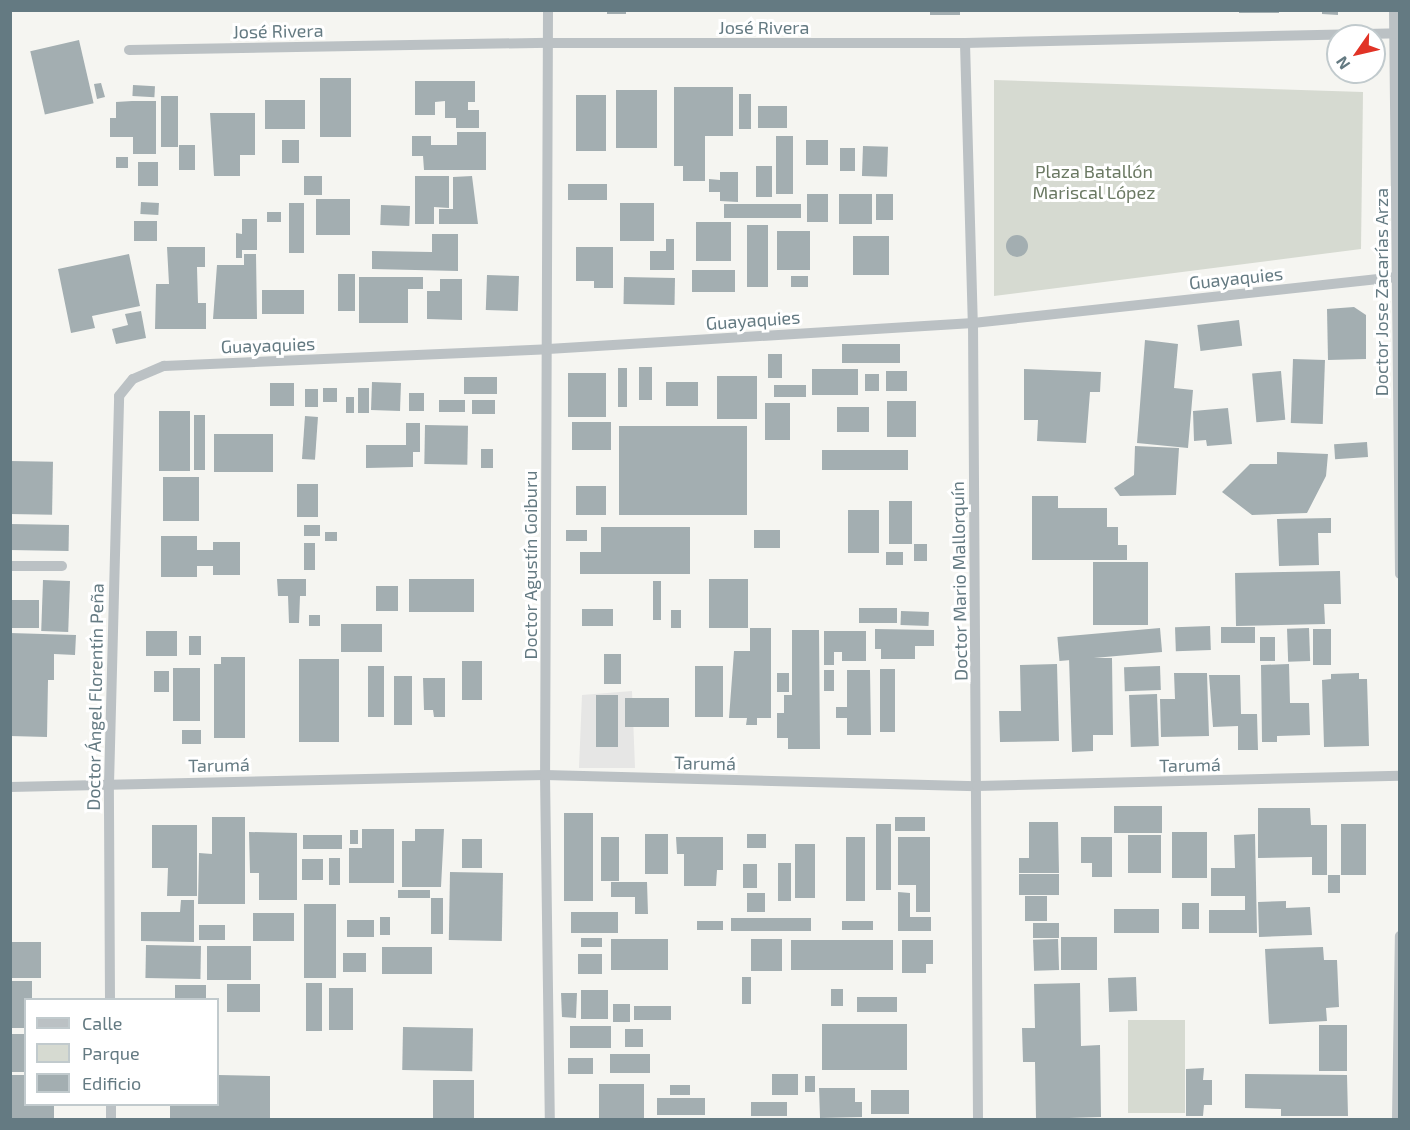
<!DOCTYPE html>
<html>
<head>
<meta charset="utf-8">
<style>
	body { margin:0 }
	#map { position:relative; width:1410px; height:1130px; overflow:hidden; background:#f5f5f1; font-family:"Exo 2",sans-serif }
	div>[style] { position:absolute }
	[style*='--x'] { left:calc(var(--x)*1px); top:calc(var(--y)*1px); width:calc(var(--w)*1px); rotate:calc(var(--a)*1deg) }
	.built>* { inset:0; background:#e6e6e5 }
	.green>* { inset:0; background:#d6dad1; transform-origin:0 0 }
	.building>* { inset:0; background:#a3aeb1; transform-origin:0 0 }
	.round { border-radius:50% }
	.minor>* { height:10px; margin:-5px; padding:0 5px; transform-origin:5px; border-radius:5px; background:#bbc1c4 }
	span { translate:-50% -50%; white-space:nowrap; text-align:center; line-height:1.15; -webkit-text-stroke:6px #fff; paint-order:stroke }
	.street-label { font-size:18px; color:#647a82 }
	.park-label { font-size:18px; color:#6b7963 }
	.frame { position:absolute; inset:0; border:12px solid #647a82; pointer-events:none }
	.legend { position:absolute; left:24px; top:998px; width:195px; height:108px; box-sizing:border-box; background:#fff; border:2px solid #c1cacd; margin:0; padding:8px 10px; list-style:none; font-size:18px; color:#647a82 }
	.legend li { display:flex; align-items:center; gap:12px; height:30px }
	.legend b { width:30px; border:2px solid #c1cacd }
	.north { position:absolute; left:1326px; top:24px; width:60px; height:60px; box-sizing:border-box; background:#fff; border:2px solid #c1cacd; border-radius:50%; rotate:236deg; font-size:16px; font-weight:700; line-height:24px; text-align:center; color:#647a82 }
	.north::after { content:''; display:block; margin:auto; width:21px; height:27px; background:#e13326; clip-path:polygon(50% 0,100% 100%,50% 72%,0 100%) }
</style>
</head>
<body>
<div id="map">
	<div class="built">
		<i style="clip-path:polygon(632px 691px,635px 768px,579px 768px,582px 695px)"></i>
	</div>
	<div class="green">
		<i style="clip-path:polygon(994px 80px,1363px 92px,1361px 249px,994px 296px)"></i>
		<i style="left:1128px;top:1020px;width:57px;height:93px"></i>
	</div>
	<div class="building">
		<i style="left:607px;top:10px;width:19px;height:4px"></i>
		<i style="left:930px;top:10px;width:30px;height:5px"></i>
		<i style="left:1239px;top:10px;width:40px;height:3px"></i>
		<i style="clip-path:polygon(1322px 10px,1338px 10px,1338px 15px,1322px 14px)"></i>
		<i style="left:79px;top:40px;width:65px;height:50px;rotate:77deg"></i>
		<i style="left:320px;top:78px;width:31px;height:59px"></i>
		<i style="clip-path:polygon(415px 81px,475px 81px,475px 102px,468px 102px,468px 110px,479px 110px,479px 128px,456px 128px,456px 118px,445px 118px,445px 101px,435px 102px,435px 115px,415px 115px)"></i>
		<i style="clip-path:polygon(101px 83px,105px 97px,97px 99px,94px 84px)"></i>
		<i style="left:133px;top:85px;width:22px;height:11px;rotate:3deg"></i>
		<i style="clip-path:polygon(674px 87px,733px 87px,733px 136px,705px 136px,705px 181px,683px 181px,683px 166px,674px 166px)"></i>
		<i style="left:616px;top:90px;width:41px;height:58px"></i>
		<i style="left:739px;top:94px;width:12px;height:35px"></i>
		<i style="left:576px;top:95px;width:30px;height:56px"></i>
		<i style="left:161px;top:96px;width:17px;height:51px"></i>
		<i style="left:265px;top:100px;width:40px;height:29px"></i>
		<i style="clip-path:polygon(132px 101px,156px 101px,156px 154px,133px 154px,133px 137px,110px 137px,110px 118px,116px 118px,116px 102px)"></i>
		<i style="left:758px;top:106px;width:29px;height:22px"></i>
		<i style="clip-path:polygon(210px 113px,255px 113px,255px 155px,240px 155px,240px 176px,214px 176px)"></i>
		<i style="clip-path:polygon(457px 132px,486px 132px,486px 170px,424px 170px,423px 156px,412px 156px,412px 136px,431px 136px,431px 145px,457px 145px)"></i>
		<i style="left:776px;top:136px;width:17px;height:58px"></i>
		<i style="left:282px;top:140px;width:17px;height:23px"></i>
		<i style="left:806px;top:140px;width:22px;height:25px"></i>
		<i style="left:179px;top:145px;width:16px;height:25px"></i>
		<i style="left:863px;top:146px;width:25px;height:30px;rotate:2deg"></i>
		<i style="left:840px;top:148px;width:15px;height:23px"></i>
		<i style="left:116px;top:157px;width:12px;height:11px"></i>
		<i style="left:138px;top:162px;width:20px;height:24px"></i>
		<i style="left:756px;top:166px;width:16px;height:31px"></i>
		<i style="clip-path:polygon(720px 172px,738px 172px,738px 202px,720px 201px,720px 192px,709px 192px,709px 179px,720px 180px)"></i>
		<i style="left:304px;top:176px;width:18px;height:19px"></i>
		<i style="clip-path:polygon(415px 176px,449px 176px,449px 208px,434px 207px,434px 224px,415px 224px)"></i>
		<i style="clip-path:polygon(472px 176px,478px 224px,439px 224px,439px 209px,453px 209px,453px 177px)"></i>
		<i style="left:568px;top:184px;width:39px;height:16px"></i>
		<i style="left:807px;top:194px;width:21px;height:28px"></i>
		<i style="left:839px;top:194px;width:33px;height:30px"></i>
		<i style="left:876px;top:194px;width:17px;height:26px"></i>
		<i style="left:316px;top:199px;width:34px;height:36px"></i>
		<i style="left:141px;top:202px;width:18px;height:12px;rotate:3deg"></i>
		<i style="left:289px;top:203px;width:15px;height:50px"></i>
		<i style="left:620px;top:203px;width:34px;height:38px"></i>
		<i style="left:724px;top:204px;width:77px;height:14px"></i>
		<i style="left:381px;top:205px;width:29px;height:20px;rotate:2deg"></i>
		<i style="left:267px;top:212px;width:14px;height:10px"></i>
		<i style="clip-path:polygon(242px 219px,257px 219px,257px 250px,242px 250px,242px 258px,236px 258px,236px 233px,242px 234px)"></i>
		<i style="left:134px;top:221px;width:23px;height:20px"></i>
		<i style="left:696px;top:222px;width:35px;height:39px"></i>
		<i style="left:747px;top:225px;width:21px;height:62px"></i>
		<i style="left:777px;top:231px;width:33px;height:39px"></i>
		<i style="clip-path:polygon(432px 234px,458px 234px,458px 271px,372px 269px,372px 251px,432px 252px)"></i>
		<i class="round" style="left:1006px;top:235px;width:22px;height:22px"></i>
		<i style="left:853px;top:236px;width:36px;height:39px"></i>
		<i style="clip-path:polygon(666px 239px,674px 239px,674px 270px,650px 270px,650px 251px,666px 251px)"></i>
		<i style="clip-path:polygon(167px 247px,205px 247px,205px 267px,197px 267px,198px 303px,206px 303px,206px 329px,155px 329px,156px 284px,169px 284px)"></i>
		<i style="clip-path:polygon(576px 247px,613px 247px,613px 288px,594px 288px,594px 281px,576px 281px)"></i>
		<i style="clip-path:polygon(129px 254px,140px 306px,92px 316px,95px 328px,71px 333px,58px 269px)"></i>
		<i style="clip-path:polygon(244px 254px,256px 254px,257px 319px,213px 319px,217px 265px,244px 265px)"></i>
		<i style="left:692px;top:270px;width:43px;height:22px"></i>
		<i style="left:338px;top:274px;width:17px;height:37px"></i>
		<i style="left:487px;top:275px;width:32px;height:35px;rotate:2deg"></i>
		<i style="left:791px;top:276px;width:17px;height:11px"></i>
		<i style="clip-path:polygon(359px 277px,423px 277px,423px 289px,408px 289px,408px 323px,359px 323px)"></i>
		<i style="left:624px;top:277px;width:51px;height:27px;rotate:1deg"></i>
		<i style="clip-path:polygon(440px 279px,462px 279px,462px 320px,427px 319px,427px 291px,440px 291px)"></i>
		<i style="left:262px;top:290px;width:42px;height:24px"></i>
		<i style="clip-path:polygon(1354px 307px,1366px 315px,1366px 359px,1328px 360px,1327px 309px)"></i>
		<i style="clip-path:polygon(141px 311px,146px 338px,116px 344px,112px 329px,128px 325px,125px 314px)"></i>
		<i style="left:1239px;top:320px;width:26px;height:42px;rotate:83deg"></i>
		<i style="clip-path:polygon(1145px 340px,1178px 344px,1174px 388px,1193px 390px,1188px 448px,1137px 443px)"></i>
		<i style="left:842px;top:344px;width:58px;height:19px"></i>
		<i style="left:768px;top:354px;width:14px;height:24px"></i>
		<i style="left:1293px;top:359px;width:32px;height:64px;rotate:2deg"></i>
		<i style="left:639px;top:367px;width:13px;height:33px"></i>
		<i style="left:618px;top:368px;width:9px;height:39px"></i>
		<i style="left:812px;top:369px;width:46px;height:26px"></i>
		<i style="clip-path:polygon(1024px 369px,1101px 372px,1100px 392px,1090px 392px,1086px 443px,1037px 441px,1038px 420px,1024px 420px)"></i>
		<i style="left:886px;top:371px;width:21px;height:20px"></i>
		<i style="left:1281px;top:371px;width:49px;height:29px;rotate:85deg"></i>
		<i style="left:606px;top:373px;width:44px;height:38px;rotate:90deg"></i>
		<i style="left:865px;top:374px;width:14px;height:17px"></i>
		<i style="left:717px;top:376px;width:40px;height:43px"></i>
		<i style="left:464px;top:377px;width:33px;height:17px"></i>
		<i style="left:372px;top:382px;width:29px;height:28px;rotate:2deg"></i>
		<i style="left:666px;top:382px;width:32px;height:24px"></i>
		<i style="left:270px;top:383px;width:24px;height:23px"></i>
		<i style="left:774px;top:385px;width:32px;height:12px"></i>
		<i style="left:323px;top:388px;width:14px;height:14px"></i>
		<i style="left:358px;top:388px;width:11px;height:25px"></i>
		<i style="left:305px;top:389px;width:13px;height:18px"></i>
		<i style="left:409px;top:393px;width:15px;height:18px"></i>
		<i style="left:346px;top:397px;width:8px;height:16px"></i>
		<i style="left:439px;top:400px;width:26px;height:12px"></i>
		<i style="left:472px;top:400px;width:23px;height:14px"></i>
		<i style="left:887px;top:401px;width:29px;height:36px"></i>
		<i style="left:765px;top:403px;width:25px;height:37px"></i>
		<i style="left:837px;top:407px;width:32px;height:25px"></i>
		<i style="clip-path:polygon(1228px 408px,1232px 444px,1207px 446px,1206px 440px,1194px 441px,1193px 411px)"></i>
		<i style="left:159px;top:411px;width:31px;height:60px"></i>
		<i style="left:194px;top:415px;width:11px;height:55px"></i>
		<i style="left:305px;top:416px;width:13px;height:43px;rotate:4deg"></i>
		<i style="left:572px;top:422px;width:39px;height:28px"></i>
		<i style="clip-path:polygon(406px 423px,420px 423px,420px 452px,413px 452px,413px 467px,366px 468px,366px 445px,406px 445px)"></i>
		<i style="left:425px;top:425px;width:43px;height:39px;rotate:1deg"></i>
		<i style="left:619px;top:426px;width:128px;height:89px"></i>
		<i style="left:214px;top:434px;width:59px;height:38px"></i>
		<i style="left:1367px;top:442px;width:15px;height:33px;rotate:86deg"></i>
		<i style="clip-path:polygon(1135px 446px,1179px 448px,1176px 495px,1120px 496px,1114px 488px,1134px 475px)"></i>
		<i style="left:481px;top:449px;width:12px;height:19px"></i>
		<i style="left:822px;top:450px;width:86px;height:20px"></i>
		<i style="clip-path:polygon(1277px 452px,1328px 454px,1326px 476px,1307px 513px,1252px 515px,1222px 492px,1250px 464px,1277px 464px)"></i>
		<i style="left:10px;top:461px;width:43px;height:53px;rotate:1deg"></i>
		<i style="left:163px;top:477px;width:36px;height:44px"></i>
		<i style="left:297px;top:484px;width:21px;height:33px"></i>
		<i style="left:576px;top:486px;width:30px;height:29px"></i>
		<i style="clip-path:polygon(1032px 496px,1058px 496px,1058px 508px,1107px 508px,1107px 527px,1118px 527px,1118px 545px,1127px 545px,1127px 560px,1032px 560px)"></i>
		<i style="left:889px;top:501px;width:23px;height:43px"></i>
		<i style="left:848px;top:510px;width:31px;height:43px"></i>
		<i style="clip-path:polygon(1331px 518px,1331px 533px,1318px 533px,1319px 565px,1279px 566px,1277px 519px)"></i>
		<i style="left:10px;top:524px;width:59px;height:26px;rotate:1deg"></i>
		<i style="left:304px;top:525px;width:16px;height:11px"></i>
		<i style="clip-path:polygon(601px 527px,690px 527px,690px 574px,580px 574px,580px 552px,601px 552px)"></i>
		<i style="left:566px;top:530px;width:21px;height:11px"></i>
		<i style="left:754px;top:530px;width:26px;height:18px"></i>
		<i style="left:325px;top:532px;width:12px;height:9px"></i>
		<i style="clip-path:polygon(161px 536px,197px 536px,197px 550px,213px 550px,213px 542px,240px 542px,240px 575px,213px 575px,213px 566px,197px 566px,197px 577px,161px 577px)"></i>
		<i style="left:304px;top:543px;width:11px;height:27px"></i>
		<i style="left:914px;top:544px;width:13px;height:17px"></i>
		<i style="left:886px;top:552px;width:17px;height:13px"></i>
		<i style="left:1093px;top:562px;width:55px;height:63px"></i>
		<i style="clip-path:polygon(1340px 571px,1341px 604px,1324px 604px,1325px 624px,1236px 626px,1235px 573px)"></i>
		<i style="clip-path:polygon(277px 579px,306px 579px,306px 596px,300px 596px,299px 623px,289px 623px,288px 596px,278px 596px)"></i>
		<i style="left:409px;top:579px;width:65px;height:33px"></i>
		<i style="left:709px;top:579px;width:39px;height:49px"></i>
		<i style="left:43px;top:580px;width:27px;height:51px;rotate:2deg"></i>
		<i style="left:653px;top:581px;width:8px;height:39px"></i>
		<i style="left:376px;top:586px;width:22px;height:25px"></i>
		<i style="left:10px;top:600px;width:29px;height:28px"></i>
		<i style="left:859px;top:608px;width:38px;height:15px"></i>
		<i style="left:582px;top:609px;width:31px;height:17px"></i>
		<i style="left:671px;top:610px;width:10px;height:18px"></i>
		<i style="left:901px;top:611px;width:28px;height:14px;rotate:2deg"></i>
		<i style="left:309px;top:615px;width:11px;height:11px"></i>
		<i style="left:341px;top:624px;width:41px;height:28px"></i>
		<i style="left:1210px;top:626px;width:24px;height:35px;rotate:88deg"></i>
		<i style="left:1221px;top:627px;width:34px;height:16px"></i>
		<i style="clip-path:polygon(750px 628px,771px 628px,771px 718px,757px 718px,757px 725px,746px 725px,747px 718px,729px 718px,734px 651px,750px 651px)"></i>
		<i style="left:1160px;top:628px;width:24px;height:103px;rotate:85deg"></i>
		<i style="left:1309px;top:628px;width:33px;height:22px;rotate:88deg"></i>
		<i style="clip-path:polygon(875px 629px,934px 630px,934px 646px,915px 646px,915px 659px,881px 659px,881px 649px,875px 649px)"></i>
		<i style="left:1313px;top:629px;width:18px;height:36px"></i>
		<i style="clip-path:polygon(792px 630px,819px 630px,820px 749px,788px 749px,788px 738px,777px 738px,777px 713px,784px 713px,784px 695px,792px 695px)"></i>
		<i style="left:146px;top:631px;width:31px;height:25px"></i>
		<i style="clip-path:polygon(824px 631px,866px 631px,866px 661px,842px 661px,842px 652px,834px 652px,834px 665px,824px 665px)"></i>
		<i style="clip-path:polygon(10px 633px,76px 635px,75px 655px,54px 654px,54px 680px,48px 680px,47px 737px,10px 736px)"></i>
		<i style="left:189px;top:636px;width:12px;height:19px"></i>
		<i style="left:1260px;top:637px;width:15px;height:24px"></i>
		<i style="left:604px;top:654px;width:17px;height:30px"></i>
		<i style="clip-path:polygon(221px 657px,245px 657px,245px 738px,214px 738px,214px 664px,221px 664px)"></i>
		<i style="clip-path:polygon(1069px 658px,1112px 658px,1113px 735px,1093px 735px,1093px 751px,1072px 752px)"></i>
		<i style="left:299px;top:659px;width:40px;height:83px"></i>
		<i style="left:462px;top:661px;width:20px;height:39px"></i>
		<i style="clip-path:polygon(1057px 664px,1059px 741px,1000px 742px,999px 711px,1021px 711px,1020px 665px)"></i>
		<i style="clip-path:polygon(1289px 664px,1290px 703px,1309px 703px,1310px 735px,1277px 736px,1277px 742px,1262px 742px,1261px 665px)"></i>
		<i style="left:368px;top:666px;width:16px;height:51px"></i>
		<i style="left:695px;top:666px;width:28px;height:51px"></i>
		<i style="left:1160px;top:666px;width:24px;height:36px;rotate:88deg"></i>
		<i style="left:173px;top:668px;width:27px;height:53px"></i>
		<i style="left:880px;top:669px;width:15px;height:63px"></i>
		<i style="left:824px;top:670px;width:10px;height:21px"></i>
		<i style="clip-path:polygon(847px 670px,870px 670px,871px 735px,847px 735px,847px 718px,836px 718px,836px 707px,847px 707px)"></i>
		<i style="left:154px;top:671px;width:15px;height:21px"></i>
		<i style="left:777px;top:673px;width:12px;height:19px"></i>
		<i style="clip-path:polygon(1174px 673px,1207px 673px,1209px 736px,1161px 737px,1160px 699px,1175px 699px)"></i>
		<i style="clip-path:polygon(1359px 673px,1359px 679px,1367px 679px,1369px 746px,1324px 747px,1322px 680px,1331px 679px,1331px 674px)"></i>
		<i style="clip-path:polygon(1209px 675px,1240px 675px,1241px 714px,1257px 714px,1258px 750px,1238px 750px,1238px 726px,1213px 727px)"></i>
		<i style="left:394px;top:676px;width:18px;height:49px"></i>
		<i style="clip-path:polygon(423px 678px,445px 678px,445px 717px,434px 717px,433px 710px,424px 710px)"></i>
		<i style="left:1157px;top:694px;width:52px;height:28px;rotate:88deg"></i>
		<i style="left:596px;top:695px;width:22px;height:52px"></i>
		<i style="left:625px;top:698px;width:44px;height:29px"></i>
		<i style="left:182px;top:730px;width:19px;height:14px"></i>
		<i style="left:1114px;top:806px;width:48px;height:27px"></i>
		<i style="clip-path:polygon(1258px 808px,1310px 808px,1311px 825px,1327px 825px,1327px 875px,1312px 875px,1312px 857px,1258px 858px)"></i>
		<i style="left:564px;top:813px;width:29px;height:88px"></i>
		<i style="clip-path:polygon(212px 817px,245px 817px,245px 904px,198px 904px,199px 853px,212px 854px)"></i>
		<i style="left:895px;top:817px;width:30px;height:14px"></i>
		<i style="clip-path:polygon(1029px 822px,1058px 822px,1059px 873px,1019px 873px,1019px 858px,1029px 858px)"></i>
		<i style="left:876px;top:824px;width:15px;height:66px"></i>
		<i style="left:1341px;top:824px;width:25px;height:51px"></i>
		<i style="clip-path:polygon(152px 825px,197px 825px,197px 896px,167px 896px,168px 868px,152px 868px)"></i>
		<i style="clip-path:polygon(362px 829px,394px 829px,394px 883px,349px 883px,349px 848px,362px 848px)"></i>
		<i style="clip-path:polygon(415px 829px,444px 829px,441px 887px,402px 887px,402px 841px,415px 841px)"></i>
		<i style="left:350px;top:830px;width:8px;height:14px"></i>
		<i style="clip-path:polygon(249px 832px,297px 833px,297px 900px,259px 900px,259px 873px,250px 873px)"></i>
		<i style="left:1172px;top:832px;width:35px;height:46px"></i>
		<i style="left:645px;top:834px;width:23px;height:40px"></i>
		<i style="left:747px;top:834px;width:19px;height:14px"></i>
		<i style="clip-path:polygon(1255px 834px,1257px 933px,1209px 933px,1209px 910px,1245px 910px,1245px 896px,1211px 896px,1211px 868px,1235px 868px,1234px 835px)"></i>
		<i style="left:303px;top:835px;width:39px;height:14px"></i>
		<i style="left:1128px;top:835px;width:33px;height:38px"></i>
		<i style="left:601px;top:837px;width:18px;height:44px"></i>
		<i style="clip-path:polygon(676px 837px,723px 837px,723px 870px,717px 870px,716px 886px,684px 886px,684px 854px,677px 854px)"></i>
		<i style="left:846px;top:837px;width:19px;height:64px"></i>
		<i style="clip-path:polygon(898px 837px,930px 837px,930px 912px,916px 912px,916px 885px,898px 885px)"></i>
		<i style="clip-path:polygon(1081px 837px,1112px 837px,1112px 877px,1092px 877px,1092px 863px,1081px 863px)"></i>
		<i style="left:462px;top:839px;width:20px;height:29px"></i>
		<i style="left:795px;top:844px;width:20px;height:54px"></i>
		<i style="left:329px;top:858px;width:11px;height:27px"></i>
		<i style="left:302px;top:859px;width:21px;height:21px"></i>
		<i style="left:778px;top:863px;width:13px;height:38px"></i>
		<i style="left:743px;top:864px;width:14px;height:24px"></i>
		<i style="left:450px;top:872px;width:53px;height:68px;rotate:1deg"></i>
		<i style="left:1019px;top:874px;width:40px;height:21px"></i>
		<i style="left:1340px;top:875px;width:18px;height:12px;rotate:90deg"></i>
		<i style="clip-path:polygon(611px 882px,647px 882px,648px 914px,635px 914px,635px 897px,611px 897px)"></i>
		<i style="left:398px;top:890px;width:32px;height:8px"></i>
		<i style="clip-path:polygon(898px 892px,910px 893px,910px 917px,931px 917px,931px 931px,898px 931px)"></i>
		<i style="left:747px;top:893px;width:18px;height:19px"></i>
		<i style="left:1025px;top:896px;width:22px;height:25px"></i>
		<i style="left:431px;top:898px;width:12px;height:36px"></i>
		<i style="clip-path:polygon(181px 900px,194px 900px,194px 942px,141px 941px,141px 912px,180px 912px)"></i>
		<i style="clip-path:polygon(1286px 901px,1286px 908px,1310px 907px,1312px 935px,1259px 937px,1258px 902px)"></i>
		<i style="left:1182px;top:903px;width:17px;height:26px"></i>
		<i style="left:304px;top:904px;width:32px;height:74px"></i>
		<i style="left:1114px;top:909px;width:45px;height:24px"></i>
		<i style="left:571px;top:912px;width:47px;height:21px"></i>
		<i style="left:294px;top:913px;width:28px;height:41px;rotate:90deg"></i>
		<i style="left:380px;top:917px;width:10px;height:18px"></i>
		<i style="left:731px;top:918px;width:80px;height:13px"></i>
		<i style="left:347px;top:920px;width:27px;height:17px"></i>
		<i style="left:723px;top:921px;width:9px;height:26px;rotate:90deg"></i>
		<i style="left:842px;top:921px;width:31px;height:9px"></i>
		<i style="left:1033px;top:923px;width:26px;height:15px"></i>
		<i style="left:199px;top:925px;width:26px;height:15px"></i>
		<i style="left:1061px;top:937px;width:36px;height:33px"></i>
		<i style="left:581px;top:938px;width:21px;height:9px"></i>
		<i style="left:611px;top:939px;width:57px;height:31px"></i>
		<i style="left:751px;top:939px;width:31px;height:32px"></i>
		<i style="left:1058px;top:939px;width:31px;height:25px;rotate:88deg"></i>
		<i style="left:791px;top:940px;width:102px;height:30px"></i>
		<i style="clip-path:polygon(902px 940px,933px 940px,933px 964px,926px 964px,926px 973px,902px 973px)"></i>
		<i style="left:10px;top:942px;width:31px;height:36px"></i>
		<i style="left:146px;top:945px;width:55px;height:33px;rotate:1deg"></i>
		<i style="left:207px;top:946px;width:44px;height:34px"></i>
		<i style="left:382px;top:947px;width:50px;height:27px"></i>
		<i style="clip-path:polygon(1323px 947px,1324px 960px,1337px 960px,1339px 1007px,1326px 1008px,1327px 1021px,1269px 1024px,1265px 949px)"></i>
		<i style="left:343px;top:953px;width:23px;height:19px"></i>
		<i style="left:578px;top:954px;width:24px;height:20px"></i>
		<i style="left:742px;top:977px;width:9px;height:27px"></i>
		<i style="left:1136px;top:977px;width:34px;height:28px;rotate:88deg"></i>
		<i style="clip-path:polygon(10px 981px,32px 981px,32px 1000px,26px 1000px,26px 1028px,10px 1028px)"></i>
		<i style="left:306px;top:983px;width:16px;height:48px"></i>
		<i style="clip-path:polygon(1080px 983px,1081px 1046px,1100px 1045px,1101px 1117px,1036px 1119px,1035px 1062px,1023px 1062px,1022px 1028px,1035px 1028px,1034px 984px)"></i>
		<i style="left:227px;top:984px;width:33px;height:28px"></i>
		<i style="left:175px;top:985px;width:31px;height:15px"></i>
		<i style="left:329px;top:988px;width:24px;height:42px"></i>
		<i style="left:831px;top:989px;width:12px;height:17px"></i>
		<i style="left:581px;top:990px;width:27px;height:29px"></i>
		<i style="clip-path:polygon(561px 993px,577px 993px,576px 1018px,562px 1017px)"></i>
		<i style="left:857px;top:997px;width:40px;height:15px"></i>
		<i style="left:613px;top:1004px;width:17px;height:18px"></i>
		<i style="left:634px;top:1006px;width:37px;height:14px"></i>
		<i style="left:822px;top:1024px;width:85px;height:46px"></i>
		<i style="left:1319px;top:1025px;width:28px;height:46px"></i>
		<i style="left:570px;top:1026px;width:41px;height:22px"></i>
		<i style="left:403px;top:1027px;width:70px;height:43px;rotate:1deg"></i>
		<i style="left:625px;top:1029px;width:18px;height:18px"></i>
		<i style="left:10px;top:1034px;width:16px;height:38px"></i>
		<i style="left:610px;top:1054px;width:40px;height:19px"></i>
		<i style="left:568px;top:1058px;width:25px;height:16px"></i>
		<i style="clip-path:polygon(1204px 1068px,1203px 1080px,1212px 1080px,1212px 1105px,1204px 1105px,1203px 1116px,1186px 1116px,1186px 1069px)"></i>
		<i style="left:772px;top:1074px;width:26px;height:21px"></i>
		<i style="clip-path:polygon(1245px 1074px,1347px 1075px,1348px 1116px,1281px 1116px,1281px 1109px,1245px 1108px)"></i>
		<i style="clip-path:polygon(10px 1075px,26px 1075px,26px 1104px,54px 1104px,54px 1120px,10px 1120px)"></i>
		<i style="clip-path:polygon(218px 1075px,270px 1076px,270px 1120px,170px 1120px,170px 1104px,218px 1104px)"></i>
		<i style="left:805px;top:1076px;width:10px;height:16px"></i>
		<i style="left:433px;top:1080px;width:41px;height:40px"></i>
		<i style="left:599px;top:1084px;width:45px;height:34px"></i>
		<i style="left:670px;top:1085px;width:20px;height:10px"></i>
		<i style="clip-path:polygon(819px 1088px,855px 1088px,855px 1102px,862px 1102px,862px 1117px,820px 1118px)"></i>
		<i style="left:871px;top:1090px;width:38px;height:24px"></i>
		<i style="left:657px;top:1098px;width:48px;height:17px"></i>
		<i style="left:751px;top:1102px;width:36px;height:14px"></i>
	</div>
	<div class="minor">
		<i style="--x:548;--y:10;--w:765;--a:90.22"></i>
		<i style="--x:545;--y:775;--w:345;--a:89.2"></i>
		<i style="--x:1394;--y:10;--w:564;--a:89.39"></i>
		<i style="--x:965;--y:43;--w:280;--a:88.4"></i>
		<i style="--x:973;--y:323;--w:797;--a:89.64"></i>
		<i style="--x:129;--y:50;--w:421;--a:-1"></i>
		<i style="--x:550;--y:43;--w:415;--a:0"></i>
		<i style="--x:965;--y:43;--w:435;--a:-1.3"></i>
		<i style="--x:10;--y:566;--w:52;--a:0"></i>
		<i style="--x:10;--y:787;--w:535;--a:-1.28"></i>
		<i style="--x:545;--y:775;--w:432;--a:1.5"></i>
		<i style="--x:977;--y:786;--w:423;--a:-1.4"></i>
		<i style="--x:110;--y:1000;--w:216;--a:-90.3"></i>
		<i style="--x:109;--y:784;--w:388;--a:-88.5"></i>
		<i style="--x:119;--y:396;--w:22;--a:-51"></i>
		<i style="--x:133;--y:379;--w:34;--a:-23"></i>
		<i style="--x:164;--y:366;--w:384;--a:-2.5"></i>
		<i style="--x:548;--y:349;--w:426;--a:-3.5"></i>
		<i style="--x:973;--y:323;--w:426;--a:-6.2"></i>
		<i style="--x:111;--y:1104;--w:16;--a:90"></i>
		<i style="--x:1397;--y:1120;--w:184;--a:-89.1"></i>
	</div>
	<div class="street-label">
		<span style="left:764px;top:27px">José Rivera</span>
		<span style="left:278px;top:31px;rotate:-1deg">José Rivera</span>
		<span style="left:1236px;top:278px;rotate:-6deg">Guayaquies</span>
		<span style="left:1381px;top:292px;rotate:-90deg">Doctor Jose Zacarías Arza</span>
		<span style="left:753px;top:320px;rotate:-4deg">Guayaquies</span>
		<span style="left:268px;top:345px;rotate:-2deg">Guayaquies</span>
		<span style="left:530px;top:565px;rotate:-90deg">Doctor Agustín Goiburu</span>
		<span style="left:959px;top:581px;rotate:-91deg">Doctor Mario Mallorquín</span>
		<span style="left:95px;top:697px;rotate:-89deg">Doctor Ángel Florentín Peña</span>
		<span style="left:705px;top:763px;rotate:1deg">Tarumá</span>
		<span style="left:219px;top:765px;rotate:-1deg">Tarumá</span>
		<span style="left:1190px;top:765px;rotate:-1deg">Tarumá</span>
	</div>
	<div class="park-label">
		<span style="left:1094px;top:182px">Plaza Batallón<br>Mariscal López</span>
	</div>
	<div class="frame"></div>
	<ul class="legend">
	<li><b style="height:8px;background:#bbc1c4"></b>Calle</li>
	<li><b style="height:16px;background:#d6dad1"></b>Parque</li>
	<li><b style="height:16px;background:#a3aeb1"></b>Edificio</li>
	</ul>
	<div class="north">N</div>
</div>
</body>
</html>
